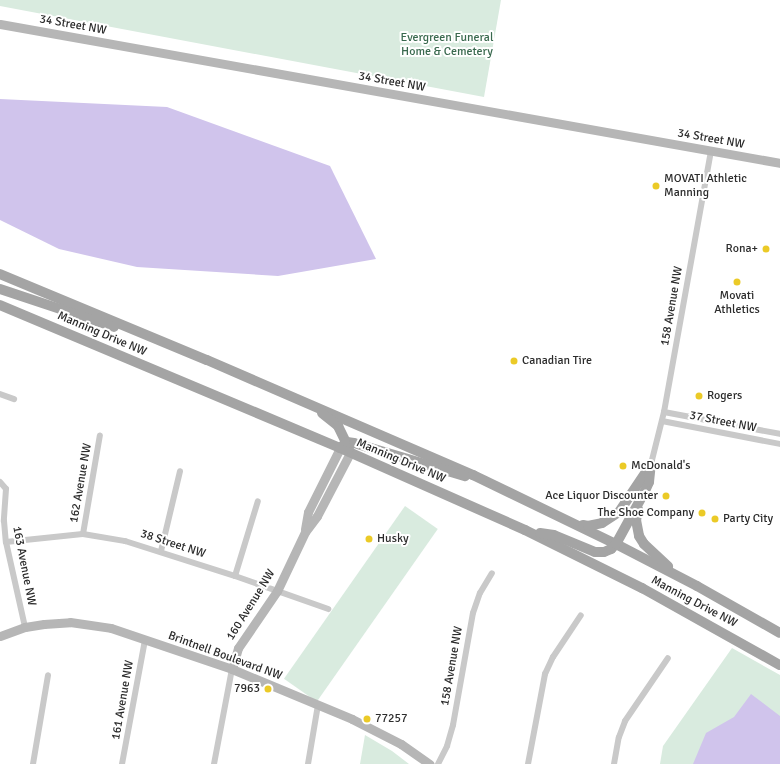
<!DOCTYPE html>
<html>
<head>
<meta charset="utf-8">
<style>
	body { margin:0 }
	#map { position:relative; width:780px; height:764px; overflow:hidden; background:#fff; font-family:Signika,sans-serif }
	div>[style] { position:absolute }
	[style*='--x'] { left:calc(var(--x)*1px); top:calc(var(--y)*1px); width:calc(var(--w)*1px); rotate:calc(var(--a)*1deg) }
	.green>* { inset:0; background:#d9ebdf; transform-origin:0 0 }
	.water>* { inset:0; background:#d0c4ec }
	.street>* { height:6px; margin:-3px; padding:0 3px; transform-origin:3px; border-radius:3px; background:#c9c9c9 }
	.secondary>* { height:9px; margin:-4.5px; padding:0 4.5px; transform-origin:4.5px; border-radius:4.5px; background:#b6b6b6 }
	.primary>* { height:10px; margin:-5px; padding:0 5px; transform-origin:5px; border-radius:5px; background:#a4a4a4 }
	.dots>* { width:11px; height:11px; translate:-50% -50%; box-sizing:border-box; border:2px solid #fff; border-radius:50% }
	span { translate:-50% -50%; white-space:nowrap; text-align:center; line-height:1.15; -webkit-text-stroke:4px #fff; paint-order:stroke }
	.street-label { font-size:12px; color:#2c2c2c }
	.park-label { font-size:12px; color:#39694e }
	.poi-label { font-size:12px; color:#2c2c2c }
	.left { translate:0 -50%; text-align:left }
	.right { translate:-100% -50%; text-align:right }
</style>
</head>
<body>
<div id="map">
	<div class="green">
		<i style="clip-path:polygon(0 0,501px 0,484px 97px,0 6px)"></i>
		<i style="left:405px;top:506px;width:40px;height:211px;rotate:35deg"></i>
		<i style="clip-path:polygon(732px 648px,780px 675px,780px 764px,660px 764px,663px 746px)"></i>
		<i style="clip-path:polygon(365px 735px,392px 751px,409px 764px,360px 764px)"></i>
	</div>
	<div class="water">
		<i style="clip-path:polygon(0 99px,167px 107px,330px 166px,376px 259px,278px 276px,137px 267px,59px 249px,0 220px)"></i>
		<i style="clip-path:polygon(751px 694px,780px 716px,780px 764px,693px 764px,706px 733px,734px 717px)"></i>
	</div>
	<div class="street">
		<i style="--x:0;--y:394;--w:15;--a:20"></i>
		<i style="--x:664;--y:412;--w:118;--a:10.7"></i>
		<i style="--x:662;--y:421;--w:120;--a:11"></i>
		<i style="--x:651;--y:464;--w:54;--a:-76"></i>
		<i style="--x:664;--y:412;--w:265;--a:-79.8"></i>
		<i style="--x:0;--y:482;--w:9;--a:49"></i>
		<i style="--x:6;--y:489;--w:32;--a:94"></i>
		<i style="--x:4;--y:521;--w:21;--a:85"></i>
		<i style="--x:6;--y:542;--w:87;--a:77.4"></i>
		<i style="--x:83;--y:534;--w:100;--a:-80.3"></i>
		<i style="--x:6;--y:542;--w:77;--a:-5.9"></i>
		<i style="--x:83;--y:534;--w:43;--a:9.5"></i>
		<i style="--x:125;--y:541;--w:115;--a:17.7"></i>
		<i style="--x:235;--y:576;--w:99;--a:19.5"></i>
		<i style="--x:161;--y:551;--w:82;--a:-76.6"></i>
		<i style="--x:235;--y:576;--w:78;--a:-73"></i>
		<i style="--x:33;--y:764;--w:90;--a:-80.4"></i>
		<i style="--x:122;--y:764;--w:126;--a:-79.5"></i>
		<i style="--x:214;--y:764;--w:97;--a:-79.3"></i>
		<i style="--x:308;--y:764;--w:60;--a:-80.4"></i>
		<i style="--x:438;--y:764;--w:20;--a:-63"></i>
		<i style="--x:447;--y:746;--w:22;--a:-74"></i>
		<i style="--x:453;--y:725;--w:114;--a:-79.9"></i>
		<i style="--x:473;--y:613;--w:21;--a:-71"></i>
		<i style="--x:480;--y:593;--w:23;--a:-59"></i>
		<i style="--x:528;--y:764;--w:92;--a:-79.3"></i>
		<i style="--x:545;--y:674;--w:19;--a:-65"></i>
		<i style="--x:553;--y:657;--w:50;--a:-56.3"></i>
		<i style="--x:614;--y:764;--w:27;--a:-80"></i>
		<i style="--x:619;--y:737;--w:17;--a:-69"></i>
		<i style="--x:625;--y:721;--w:76;--a:-55.7"></i>
	</div>
	<div class="secondary">
		<i style="--x:0;--y:24;--w:792;--a:10.1"></i>
		<i style="--x:305;--y:529;--w:17;--a:-80"></i>
		<i style="--x:308;--y:512;--w:72;--a:-63.4"></i>
		<i style="--x:0;--y:636;--w:27;--a:-20"></i>
		<i style="--x:25;--y:627;--w:19;--a:-9"></i>
		<i style="--x:44;--y:624;--w:26;--a:-4"></i>
		<i style="--x:70;--y:622;--w:41;--a:8.3"></i>
		<i style="--x:111;--y:628;--w:128;--a:18.7"></i>
		<i style="--x:232;--y:669;--w:130;--a:22.6"></i>
		<i style="--x:352;--y:719;--w:55;--a:27"></i>
		<i style="--x:401;--y:744;--w:35;--a:35"></i>
		<i style="--x:232;--y:669;--w:22;--a:-74"></i>
		<i style="--x:238;--y:648;--w:69;--a:-55.6"></i>
		<i style="--x:277;--y:591;--w:65;--a:-64.6"></i>
		<i style="--x:305;--y:532;--w:20;--a:-53"></i>
		<i style="--x:317;--y:516;--w:71;--a:-62.4"></i>
	</div>
	<div class="primary">
		<i style="--x:0;--y:274;--w:224;--a:22.6"></i>
		<i style="--x:207;--y:360;--w:290;--a:23.4"></i>
		<i style="--x:473;--y:475;--w:159;--a:25.8"></i>
		<i style="--x:616;--y:544;--w:91;--a:27.4"></i>
		<i style="--x:697;--y:586;--w:95;--a:29.5"></i>
		<i style="--x:0;--y:289;--w:120;--a:18.4"></i>
		<i style="--x:0;--y:305;--w:369;--a:22.8"></i>
		<i style="--x:340;--y:448;--w:202;--a:23.9"></i>
		<i style="--x:525;--y:530;--w:131;--a:26.4"></i>
		<i style="--x:642;--y:588;--w:158;--a:29.2"></i>
		<i style="--x:322;--y:413;--w:21;--a:39"></i>
		<i style="--x:338;--y:426;--w:25;--a:64"></i>
		<i style="--x:340;--y:448;--w:9;--a:-41"></i>
		<i style="--x:347;--y:442;--w:7;--a:8"></i>
		<i style="--x:354;--y:443;--w:116;--a:16.6"></i>
		<i style="--x:638;--y:509;--w:11;--a:100"></i>
		<i style="--x:636;--y:520;--w:16;--a:79"></i>
		<i style="--x:639;--y:536;--w:9;--a:58"></i>
		<i style="--x:644;--y:544;--w:33;--a:43"></i>
		<i style="--x:583;--y:525;--w:5;--a:11"></i>
		<i style="--x:588;--y:526;--w:14;--a:-12"></i>
		<i style="--x:602;--y:523;--w:20;--a:-33"></i>
		<i style="--x:619;--y:512;--w:55;--a:-56"></i>
		<i style="--x:540;--y:533;--w:14;--a:8"></i>
		<i style="--x:554;--y:535;--w:44;--a:22.5"></i>
		<i style="--x:595;--y:552;--w:9;--a:0"></i>
		<i style="--x:604;--y:552;--w:8;--a:-23"></i>
		<i style="--x:611;--y:549;--w:7;--a:-45"></i>
		<i style="--x:616;--y:544;--w:60;--a:-61.3"></i>
		<i style="--x:645;--y:491;--w:10;--a:-66"></i>
		<i style="--x:649;--y:482;--w:18;--a:-84"></i>
	</div>
	<div class="dots">
		<i style="left:656px;top:186px;background:#ebca27"></i>
		<i style="left:766px;top:249px;background:#ebca27"></i>
		<i style="left:737px;top:282px;background:#ebca27"></i>
		<i style="left:514px;top:361px;background:#ebca27"></i>
		<i style="left:699px;top:396px;background:#ebca27"></i>
		<i style="left:623px;top:466px;background:#ebca27"></i>
		<i style="left:666px;top:496px;background:#ebca27"></i>
		<i style="left:702px;top:513px;background:#ebca27"></i>
		<i style="left:715px;top:519px;background:#ebca27"></i>
		<i style="left:369px;top:539px;background:#ebca27"></i>
		<i style="left:268px;top:689px;background:#ebca27"></i>
		<i style="left:367px;top:719px;background:#ebca27"></i>
	</div>
	<div class="street-label">
		<span style="left:73px;top:25px;rotate:10deg">34 Street NW</span>
		<span style="left:392px;top:82px;rotate:10deg">34 Street NW</span>
		<span style="left:711px;top:139px;rotate:10deg">34 Street NW</span>
		<span style="left:672px;top:306px;rotate:-80deg">158 Avenue NW</span>
		<span style="left:102px;top:334px;rotate:23deg">Manning Drive NW</span>
		<span style="left:723px;top:422px;rotate:11deg">37 Street NW</span>
		<span style="left:401px;top:461px;rotate:23deg">Manning Drive NW</span>
		<span style="left:81px;top:483px;rotate:-80deg">162 Avenue NW</span>
		<span style="left:173px;top:544px;rotate:18deg">38 Street NW</span>
		<span style="left:24px;top:566px;rotate:79deg">163 Avenue NW</span>
		<span style="left:694px;top:602px;rotate:28deg">Manning Drive NW</span>
		<span style="left:251px;top:605px;rotate:-58deg">160 Avenue NW</span>
		<span style="left:225px;top:656px;rotate:20deg">Brintnell Boulevard NW</span>
		<span style="left:452px;top:666px;rotate:-80deg">158 Avenue NW</span>
		<span style="left:123px;top:700px;rotate:-80deg">161 Avenue NW</span>
	</div>
	<div class="park-label">
		<span style="left:447px;top:45px">Evergreen Funeral<br>Home &amp; Cemetery</span>
	</div>
	<div class="poi-label">
		<span class="left" style="left:664px;top:186px">MOVATI Athletic<br>Manning</span>
		<span class="right" style="left:758px;top:249px">Rona+</span>
		<span style="left:737px;top:303px">Movati<br>Athletics</span>
		<span class="left" style="left:522px;top:361px">Canadian Tire</span>
		<span class="left" style="left:707px;top:396px">Rogers</span>
		<span class="left" style="left:631px;top:466px">McDonald's</span>
		<span class="right" style="left:658px;top:496px">Ace Liquor Discounter</span>
		<span class="right" style="left:694px;top:513px">The Shoe Company</span>
		<span class="left" style="left:723px;top:519px">Party City</span>
		<span class="left" style="left:377px;top:539px">Husky</span>
		<span class="right" style="left:260px;top:689px">7963</span>
		<span class="left" style="left:375px;top:719px">77257</span>
	</div>
</div>
</body>
</html>
